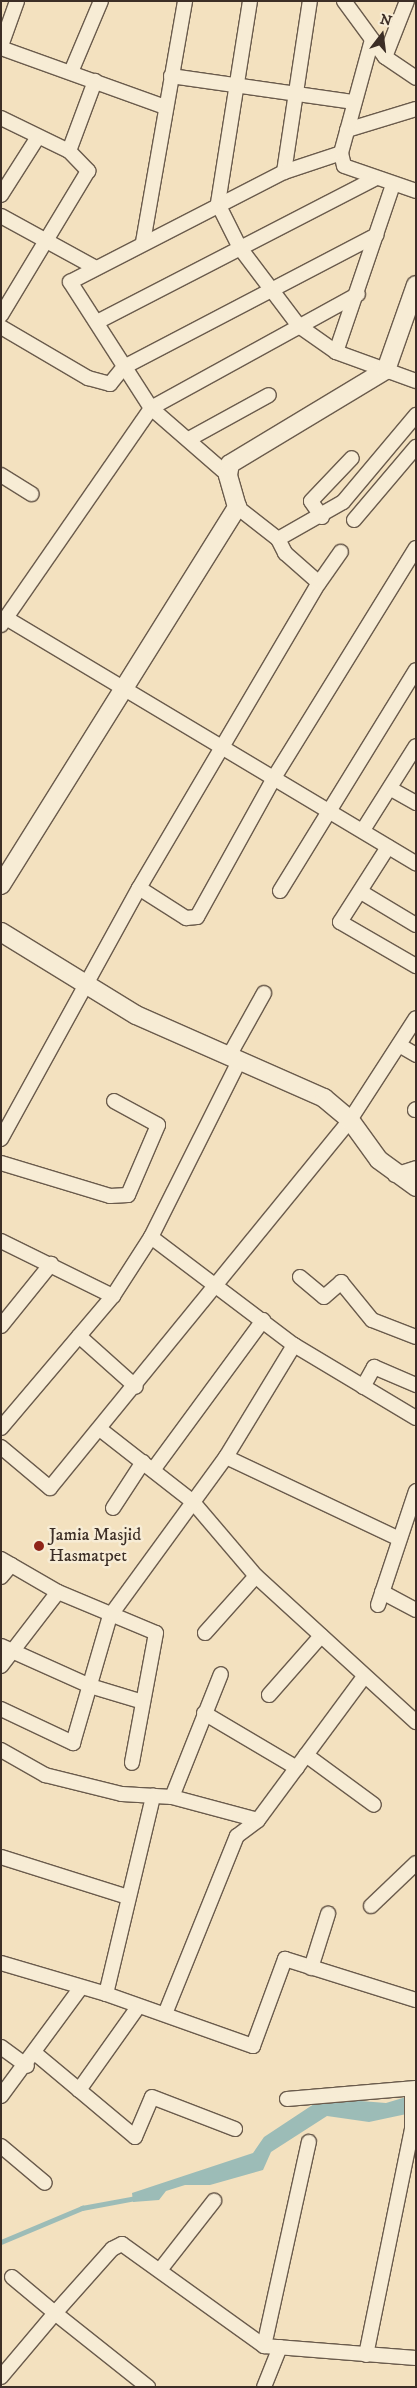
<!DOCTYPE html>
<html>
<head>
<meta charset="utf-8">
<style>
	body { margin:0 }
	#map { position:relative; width:417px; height:2388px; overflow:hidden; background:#f3e1bf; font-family:"IM FELL DW Pica",serif }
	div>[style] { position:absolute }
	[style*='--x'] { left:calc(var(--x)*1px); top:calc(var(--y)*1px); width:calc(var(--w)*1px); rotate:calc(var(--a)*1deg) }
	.water>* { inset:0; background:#9cbcb7 }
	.stream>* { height:4.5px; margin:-2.25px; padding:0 2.25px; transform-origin:2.25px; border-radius:2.25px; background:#9cbcb7 }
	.roads { filter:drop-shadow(1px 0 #6a5b4c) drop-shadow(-1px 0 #6a5b4c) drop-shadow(0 1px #6a5b4c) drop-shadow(0 -1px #6a5b4c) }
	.minor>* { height:14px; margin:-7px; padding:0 7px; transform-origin:7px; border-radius:7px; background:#f7ecd5 }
	.tertiary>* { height:18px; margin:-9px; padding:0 9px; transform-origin:9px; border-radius:9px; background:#f7ecd5 }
	.dots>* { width:14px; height:14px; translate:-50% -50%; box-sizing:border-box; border:2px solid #f7ecd5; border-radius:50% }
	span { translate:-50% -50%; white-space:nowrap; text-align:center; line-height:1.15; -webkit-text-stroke:5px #f7ecd5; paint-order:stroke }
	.poi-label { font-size:18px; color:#3c2e26 }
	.left { translate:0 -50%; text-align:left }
	.frame { position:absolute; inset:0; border:2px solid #3c2e26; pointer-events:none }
	.north { position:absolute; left:357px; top:10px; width:50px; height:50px; -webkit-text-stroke:4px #f7ecd5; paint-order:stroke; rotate:15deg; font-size:14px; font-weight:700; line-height:20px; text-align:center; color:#3c2e26 }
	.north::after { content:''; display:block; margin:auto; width:18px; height:22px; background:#3c2e26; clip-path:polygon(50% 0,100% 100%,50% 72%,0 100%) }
</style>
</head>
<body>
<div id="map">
	<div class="water">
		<i style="clip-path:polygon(416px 2094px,416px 2112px,369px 2122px,327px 2116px,271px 2152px,263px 2170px,210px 2185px,185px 2185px,166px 2191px,159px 2200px,133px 2202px,132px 2193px,253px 2153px,264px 2137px,323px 2098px,386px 2103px)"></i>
	</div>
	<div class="stream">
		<i style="--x:1;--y:2242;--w:88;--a:-22.8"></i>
		<i style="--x:82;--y:2208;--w:55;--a:-10.5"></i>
	</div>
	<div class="roads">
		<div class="minor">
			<i style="--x:250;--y:1;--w:206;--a:99"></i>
			<i style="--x:218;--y:204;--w:49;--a:63.4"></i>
			<i style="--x:240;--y:248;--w:98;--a:52.9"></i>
			<i style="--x:299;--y:326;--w:45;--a:35.1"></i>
			<i style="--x:336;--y:352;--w:85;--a:19.9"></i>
			<i style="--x:344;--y:1;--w:69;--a:53.8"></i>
			<i style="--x:385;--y:57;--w:37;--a:34"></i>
			<i style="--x:1;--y:46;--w:48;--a:-70.4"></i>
			<i style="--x:1;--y:48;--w:174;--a:19.8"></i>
			<i style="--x:385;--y:57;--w:60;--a:-68.6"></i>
			<i style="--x:71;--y:72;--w:77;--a:-67.1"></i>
			<i style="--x:171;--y:76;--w:185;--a:8.1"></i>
			<i style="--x:1;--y:118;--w:76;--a:25.9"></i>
			<i style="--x:69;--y:151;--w:28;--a:46"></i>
			<i style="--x:88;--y:171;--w:168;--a:121.1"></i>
			<i style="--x:347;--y:130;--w:72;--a:-16.9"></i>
			<i style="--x:69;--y:151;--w:75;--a:-69.6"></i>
			<i style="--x:341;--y:153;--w:13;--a:77"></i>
			<i style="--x:344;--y:166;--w:76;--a:19.1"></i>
			<i style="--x:284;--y:172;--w:173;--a:-81.4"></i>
			<i style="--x:1;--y:195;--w:69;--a:-57.5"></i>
			<i style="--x:1;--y:216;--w:108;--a:28.7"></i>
			<i style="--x:143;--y:242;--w:245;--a:-80.1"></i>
			<i style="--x:97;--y:322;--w:312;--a:-27.3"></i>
			<i style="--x:1;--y:327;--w:101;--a:30.4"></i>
			<i style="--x:88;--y:378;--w:23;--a:15"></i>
			<i style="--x:110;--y:384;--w:22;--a:-51"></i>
			<i style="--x:124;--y:367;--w:285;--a:-27.6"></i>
			<i style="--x:336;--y:352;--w:176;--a:-71.2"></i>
			<i style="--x:189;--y:439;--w:91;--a:-28.8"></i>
			<i style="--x:1;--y:475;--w:36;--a:32"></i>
			<i style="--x:228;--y:475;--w:102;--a:-139"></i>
			<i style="--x:151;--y:408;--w:150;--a:-122.7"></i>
			<i style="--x:70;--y:282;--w:241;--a:-27.2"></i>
			<i style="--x:284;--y:172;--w:60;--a:-18.4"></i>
			<i style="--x:341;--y:153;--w:117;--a:-74.7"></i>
			<i style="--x:237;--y:507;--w:52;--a:38"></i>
			<i style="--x:278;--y:539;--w:16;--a:63"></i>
			<i style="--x:285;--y:553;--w:45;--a:41.4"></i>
			<i style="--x:322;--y:517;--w:19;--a:-125"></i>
			<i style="--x:311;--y:501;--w:59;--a:-46.4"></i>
			<i style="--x:354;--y:520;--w:96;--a:-49.7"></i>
			<i style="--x:278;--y:539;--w:75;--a:-29.6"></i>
			<i style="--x:343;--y:502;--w:114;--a:-50"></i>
			<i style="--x:6;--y:618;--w:478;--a:30.9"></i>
			<i style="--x:1;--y:625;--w:264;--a:-55.3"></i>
			<i style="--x:151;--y:408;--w:236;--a:-28.8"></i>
			<i style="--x:391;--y:789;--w:29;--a:29"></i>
			<i style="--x:363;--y:830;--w:99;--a:-57.8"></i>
			<i style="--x:388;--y:847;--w:89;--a:122.6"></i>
			<i style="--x:340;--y:922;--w:88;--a:30.1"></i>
			<i style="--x:139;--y:888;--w:56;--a:32.6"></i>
			<i style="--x:186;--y:918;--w:11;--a:-5"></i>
			<i style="--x:197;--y:917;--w:161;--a:-61"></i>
			<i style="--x:275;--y:776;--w:268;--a:-58.3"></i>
			<i style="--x:280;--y:891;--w:259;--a:-58.4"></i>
			<i style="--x:361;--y:892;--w:64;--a:31"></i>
			<i style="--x:399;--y:1045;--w:20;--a:30"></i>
			<i style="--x:229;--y:1056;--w:72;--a:-60.9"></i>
			<i style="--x:415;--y:1110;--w:1;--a:-45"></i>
			<i style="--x:1;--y:1139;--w:286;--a:-61.2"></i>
			<i style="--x:139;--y:888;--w:354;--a:-59.5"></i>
			<i style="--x:319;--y:583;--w:38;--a:-55"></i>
			<i style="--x:1;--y:1163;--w:114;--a:16.8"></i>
			<i style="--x:110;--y:1196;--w:18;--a:-3"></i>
			<i style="--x:128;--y:1195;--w:76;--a:-66.8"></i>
			<i style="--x:158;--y:1125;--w:50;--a:-151.4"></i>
			<i style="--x:395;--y:1175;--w:22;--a:-18"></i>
			<i style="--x:151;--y:1237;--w:179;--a:37.1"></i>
			<i style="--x:294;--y:1345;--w:142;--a:30.9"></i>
			<i style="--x:1;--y:1241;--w:125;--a:26.2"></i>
			<i style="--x:300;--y:1277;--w:31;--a:40"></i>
			<i style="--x:324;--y:1297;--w:23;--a:-41"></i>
			<i style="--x:341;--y:1282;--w:49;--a:50.8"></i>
			<i style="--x:372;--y:1320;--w:47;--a:21.1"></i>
			<i style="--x:1;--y:1326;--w:80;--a:-51.1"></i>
			<i style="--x:79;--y:1336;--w:76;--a:41.8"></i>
			<i style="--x:363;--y:1387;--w:23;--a:-61"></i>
			<i style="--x:374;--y:1367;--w:46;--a:23.2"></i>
			<i style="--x:1;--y:1428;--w:173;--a:-49.7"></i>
			<i style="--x:113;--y:1296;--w:70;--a:-57.2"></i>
			<i style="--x:151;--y:1237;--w:195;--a:-63.4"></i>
			<i style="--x:101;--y:1430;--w:117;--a:38"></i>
			<i style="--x:193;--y:1502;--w:97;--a:49.6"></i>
			<i style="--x:256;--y:1576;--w:217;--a:42.4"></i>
			<i style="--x:1;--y:1447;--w:64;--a:39.9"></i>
			<i style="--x:50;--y:1488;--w:475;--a:-50.8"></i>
			<i style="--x:350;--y:1120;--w:121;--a:-57.1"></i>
			<i style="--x:226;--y:1457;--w:189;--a:25.3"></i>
			<i style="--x:153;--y:1470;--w:186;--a:-53.7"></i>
			<i style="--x:113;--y:1508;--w:55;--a:-56.9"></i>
			<i style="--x:1;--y:1559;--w:66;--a:30.1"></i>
			<i style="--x:58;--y:1592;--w:106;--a:22.7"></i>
			<i style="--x:156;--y:1633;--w:132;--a:100.5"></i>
			<i style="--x:1;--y:1577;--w:16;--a:-50"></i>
			<i style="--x:382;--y:1592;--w:38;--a:28"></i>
			<i style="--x:378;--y:1605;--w:120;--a:-71.6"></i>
			<i style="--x:205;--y:1633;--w:76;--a:-48.2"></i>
			<i style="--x:1;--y:1646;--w:98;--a:24.2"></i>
			<i style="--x:90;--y:1686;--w:55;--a:16.8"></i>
			<i style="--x:1;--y:1666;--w:93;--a:-52.4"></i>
			<i style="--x:269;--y:1695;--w:79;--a:-48.6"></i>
			<i style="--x:1;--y:1709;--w:80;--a:25.3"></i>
			<i style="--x:73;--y:1743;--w:132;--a:-73.8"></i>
			<i style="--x:110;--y:1616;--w:197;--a:-53.9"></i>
			<i style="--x:226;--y:1457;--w:131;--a:-58.7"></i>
			<i style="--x:204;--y:1713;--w:108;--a:30.6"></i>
			<i style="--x:1;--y:1750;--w:51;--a:29.6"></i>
			<i style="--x:45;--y:1775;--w:79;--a:13.9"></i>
			<i style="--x:122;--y:1794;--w:50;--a:3.4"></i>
			<i style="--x:172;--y:1797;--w:89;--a:15"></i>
			<i style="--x:306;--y:1755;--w:84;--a:36.3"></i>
			<i style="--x:172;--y:1797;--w:132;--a:-68.3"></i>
			<i style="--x:1;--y:1857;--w:133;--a:17.5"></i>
			<i style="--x:371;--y:1906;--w:62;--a:-43.7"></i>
			<i style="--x:1;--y:1963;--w:109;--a:16.4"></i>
			<i style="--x:106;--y:1994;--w:156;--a:19.5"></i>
			<i style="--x:253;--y:2046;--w:93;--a:-69.8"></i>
			<i style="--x:285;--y:1959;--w:137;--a:17.4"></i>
			<i style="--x:311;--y:1968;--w:57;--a:-72.5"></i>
			<i style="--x:106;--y:1994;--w:204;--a:-76.6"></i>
			<i style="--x:138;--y:2007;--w:102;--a:125.4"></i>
			<i style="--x:79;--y:2090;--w:73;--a:40"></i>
			<i style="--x:135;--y:2137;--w:43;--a:-67"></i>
			<i style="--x:152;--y:2097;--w:89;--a:21.1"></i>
			<i style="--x:165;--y:2014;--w:192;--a:-68"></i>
			<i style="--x:237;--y:1836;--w:26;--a:-37"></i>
			<i style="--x:258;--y:1820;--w:178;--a:-53.5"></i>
			<i style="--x:1;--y:2047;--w:32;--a:36"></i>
			<i style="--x:36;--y:2054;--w:56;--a:39.9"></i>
			<i style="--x:1;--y:2096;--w:133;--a:-53.6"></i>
			<i style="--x:287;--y:2099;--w:129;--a:-4.9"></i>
			<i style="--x:1;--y:2146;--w:57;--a:40.1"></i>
			<i style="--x:160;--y:2270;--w:88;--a:-52"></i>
			<i style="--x:264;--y:2346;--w:209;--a:-77.6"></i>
			<i style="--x:366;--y:2355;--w:231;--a:-78.5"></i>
			<i style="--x:412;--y:2129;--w:40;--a:-90"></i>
			<i style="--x:1;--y:2377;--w:84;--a:-49.8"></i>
			<i style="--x:55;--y:2313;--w:56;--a:-140.1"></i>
			<i style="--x:148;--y:2387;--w:119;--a:-141.5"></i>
			<i style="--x:55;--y:2313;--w:86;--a:-48.3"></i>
			<i style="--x:112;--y:2249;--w:11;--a:-27"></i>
			<i style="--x:122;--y:2244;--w:175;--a:35.7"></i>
			<i style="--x:264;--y:2346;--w:152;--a:4.5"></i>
			<i style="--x:264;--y:2387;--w:43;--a:-68.2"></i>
		</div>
		<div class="tertiary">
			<i style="--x:1;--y:885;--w:446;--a:-58"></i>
			<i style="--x:237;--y:507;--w:33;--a:-106"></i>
			<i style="--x:228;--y:475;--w:11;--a:-80"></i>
			<i style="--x:230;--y:464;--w:182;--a:-31.1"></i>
			<i style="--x:386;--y:370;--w:90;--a:-70.6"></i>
			<i style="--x:1;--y:932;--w:158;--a:31.6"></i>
			<i style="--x:136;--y:1015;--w:206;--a:23.8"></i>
			<i style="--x:324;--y:1098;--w:34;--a:40"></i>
			<i style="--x:350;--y:1120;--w:49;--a:54.1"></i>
			<i style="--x:379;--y:1160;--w:46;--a:36.1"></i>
		</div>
	</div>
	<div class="dots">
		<i style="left:39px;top:1546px;background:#8f2418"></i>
	</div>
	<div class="poi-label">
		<span class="left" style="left:49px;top:1546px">Jamia Masjid<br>Hasmatpet</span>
	</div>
	<div class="frame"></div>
	<div class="north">N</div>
</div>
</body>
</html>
